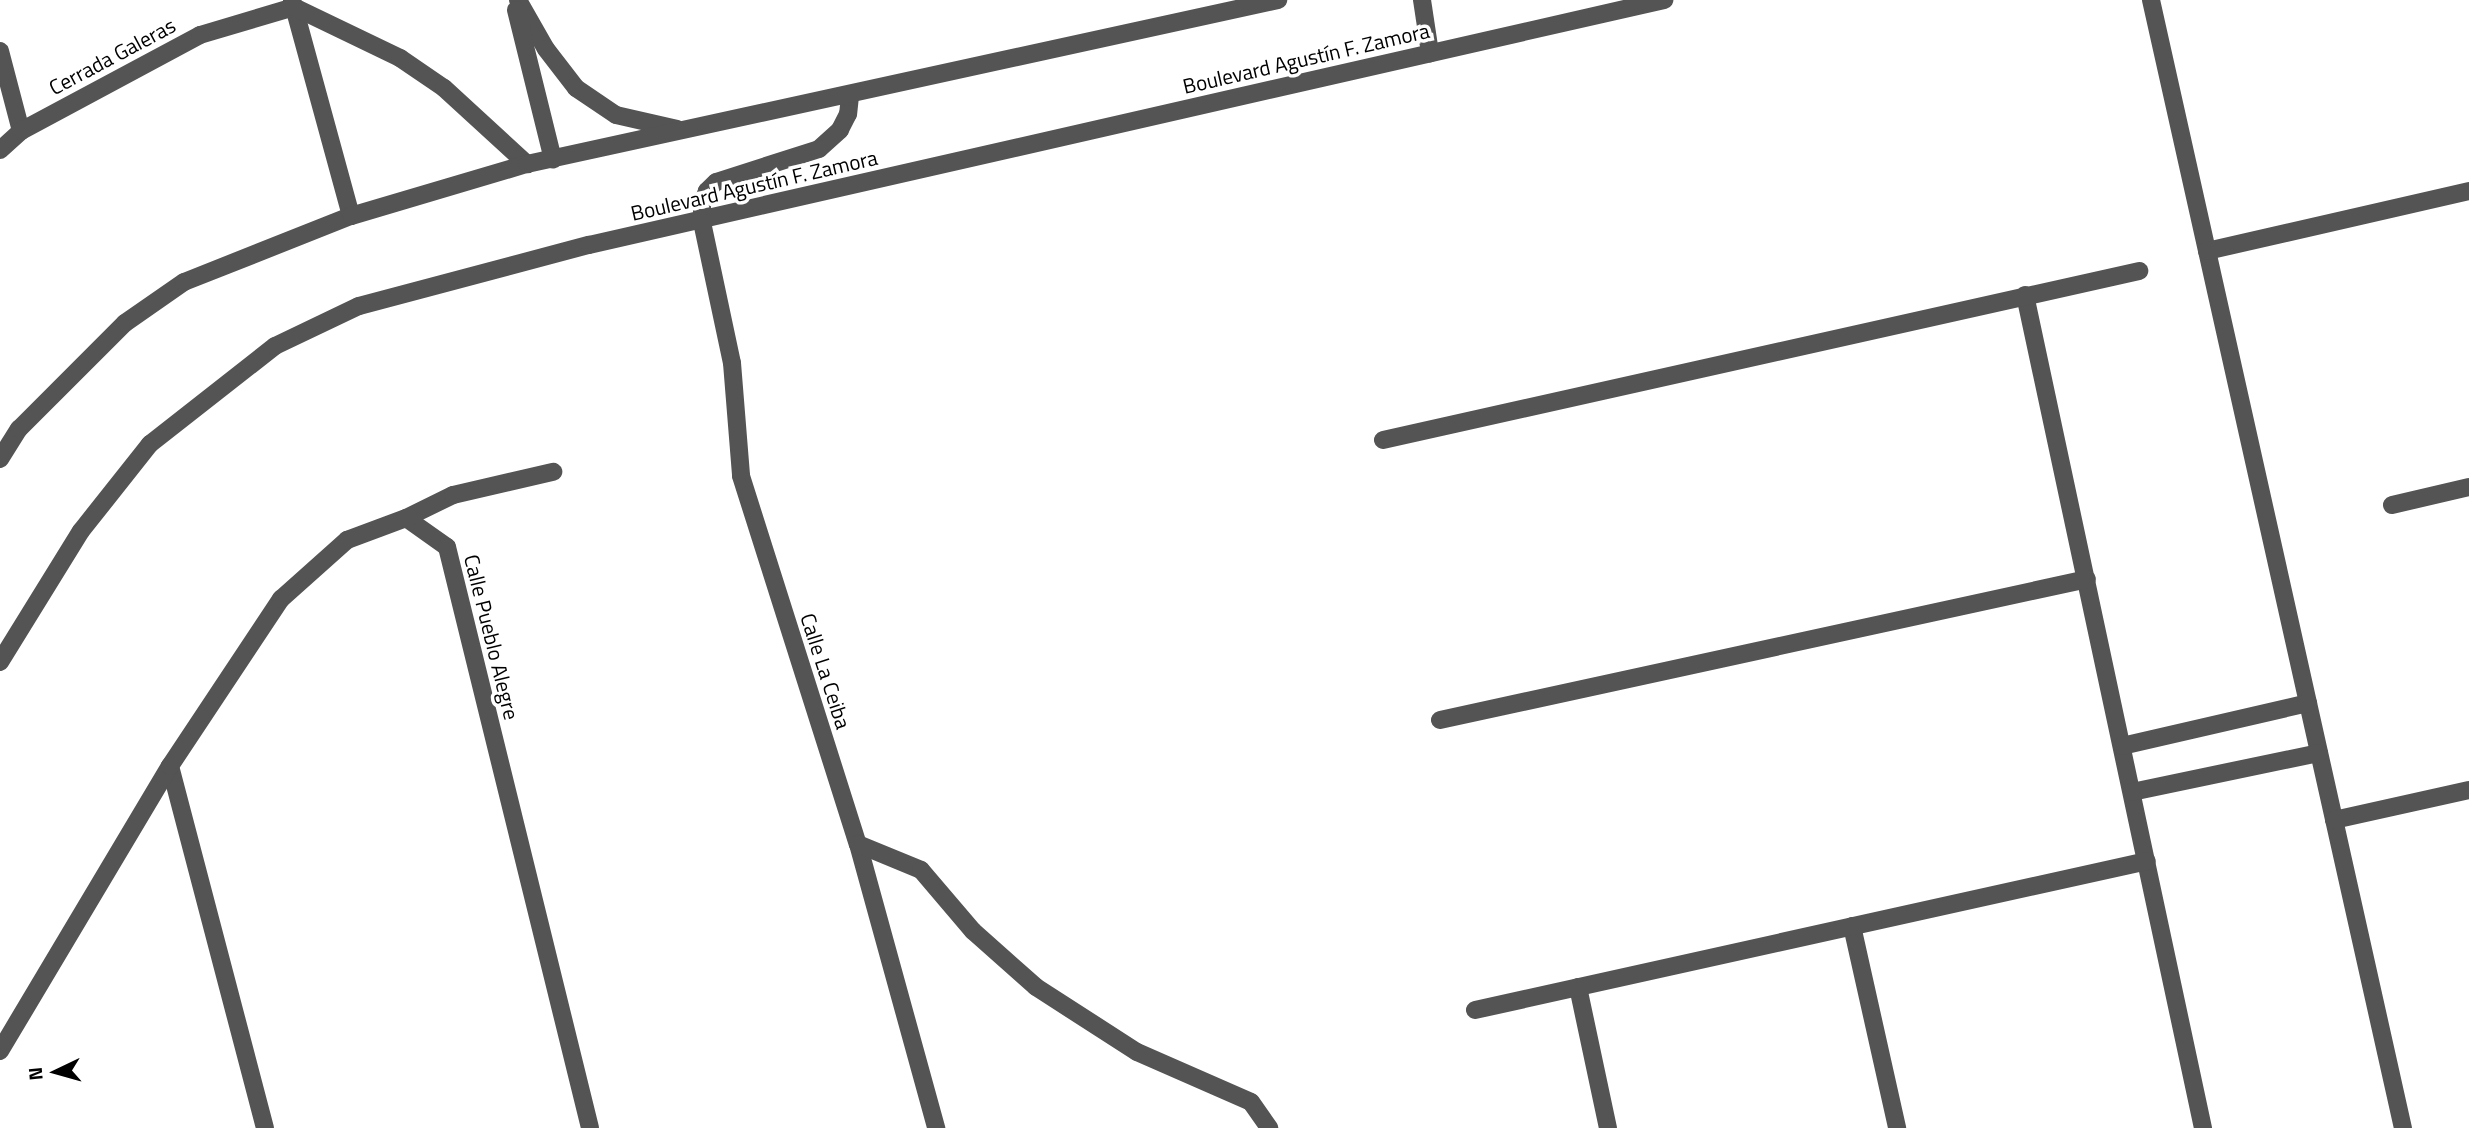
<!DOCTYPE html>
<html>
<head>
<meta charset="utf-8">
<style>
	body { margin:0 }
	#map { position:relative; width:2469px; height:1128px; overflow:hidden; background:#fff; font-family:"Titillium Web",sans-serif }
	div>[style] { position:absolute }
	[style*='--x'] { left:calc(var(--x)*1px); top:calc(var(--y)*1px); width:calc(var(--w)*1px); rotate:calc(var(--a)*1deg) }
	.minor>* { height:18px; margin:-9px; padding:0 9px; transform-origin:9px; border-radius:9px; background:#545454 }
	span { translate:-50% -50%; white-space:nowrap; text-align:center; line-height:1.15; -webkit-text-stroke:7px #fff; paint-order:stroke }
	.street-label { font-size:21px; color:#000 }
	.north { position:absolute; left:21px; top:1037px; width:70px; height:70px; -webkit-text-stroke:5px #fff; paint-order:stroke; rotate:265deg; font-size:19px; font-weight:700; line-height:28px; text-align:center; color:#000 }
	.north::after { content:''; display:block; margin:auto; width:24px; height:32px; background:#000; clip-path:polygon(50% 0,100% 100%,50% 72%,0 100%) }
</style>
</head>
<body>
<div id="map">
	<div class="minor">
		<i style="--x:292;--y:0;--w:224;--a:74.7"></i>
		<i style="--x:518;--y:0;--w:56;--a:60.3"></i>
		<i style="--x:546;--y:49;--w:49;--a:52.4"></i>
		<i style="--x:576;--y:88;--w:48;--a:34"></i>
		<i style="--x:616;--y:115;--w:63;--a:12.9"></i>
		<i style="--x:1422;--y:0;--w:54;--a:81.4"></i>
		<i style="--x:2151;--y:0;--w:1156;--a:77.41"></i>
		<i style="--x:516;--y:10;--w:154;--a:76.1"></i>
		<i style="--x:0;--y:51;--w:83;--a:75.3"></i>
		<i style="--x:850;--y:96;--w:18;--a:96"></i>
		<i style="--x:848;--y:114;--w:18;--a:117"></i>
		<i style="--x:840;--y:130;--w:28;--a:138"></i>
		<i style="--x:819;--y:149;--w:108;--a:162.2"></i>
		<i style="--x:716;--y:182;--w:13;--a:135"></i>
		<i style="--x:707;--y:191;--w:14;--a:111"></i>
		<i style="--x:702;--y:204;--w:18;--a:90"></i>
		<i style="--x:702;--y:222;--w:144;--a:78"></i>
		<i style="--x:732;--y:363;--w:113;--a:85.4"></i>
		<i style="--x:741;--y:476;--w:386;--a:72.4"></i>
		<i style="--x:858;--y:844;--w:295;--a:74.6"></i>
		<i style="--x:0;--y:150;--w:28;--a:-42"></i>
		<i style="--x:21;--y:131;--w:203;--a:-28.2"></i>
		<i style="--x:200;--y:35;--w:98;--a:-16.6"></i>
		<i style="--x:294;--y:7;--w:118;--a:25.7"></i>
		<i style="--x:400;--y:58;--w:53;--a:34.3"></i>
		<i style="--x:444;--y:88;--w:113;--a:42.5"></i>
		<i style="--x:2207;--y:251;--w:269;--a:-12.9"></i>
		<i style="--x:2025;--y:295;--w:852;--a:77.94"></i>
		<i style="--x:1383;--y:440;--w:775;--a:-12.6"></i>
		<i style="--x:0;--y:459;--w:36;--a:-58"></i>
		<i style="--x:19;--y:429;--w:150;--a:-45"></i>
		<i style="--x:125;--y:323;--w:72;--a:-34.8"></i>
		<i style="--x:184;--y:282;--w:180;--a:-21.6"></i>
		<i style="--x:351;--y:216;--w:184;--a:-16.5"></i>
		<i style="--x:527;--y:164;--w:769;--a:-12.32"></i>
		<i style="--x:2392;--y:505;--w:79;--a:-13.2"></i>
		<i style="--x:406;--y:518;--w:50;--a:35.3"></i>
		<i style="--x:447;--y:547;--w:598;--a:76.17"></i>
		<i style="--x:0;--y:662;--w:154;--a:-58.3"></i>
		<i style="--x:81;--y:531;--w:111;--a:-51.6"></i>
		<i style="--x:150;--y:444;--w:159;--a:-38.1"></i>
		<i style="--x:275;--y:346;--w:93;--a:-25.5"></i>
		<i style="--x:359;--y:306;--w:238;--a:-14.9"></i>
		<i style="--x:589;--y:245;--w:1103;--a:-12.84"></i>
		<i style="--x:1440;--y:720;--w:662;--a:-12.29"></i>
		<i style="--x:2122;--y:746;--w:191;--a:-13"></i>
		<i style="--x:170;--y:766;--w:374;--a:75.3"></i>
		<i style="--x:2132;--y:792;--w:191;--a:-11.8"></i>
		<i style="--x:2334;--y:820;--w:138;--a:-12.5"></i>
		<i style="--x:858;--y:844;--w:68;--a:22.4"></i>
		<i style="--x:921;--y:870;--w:80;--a:49.6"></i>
		<i style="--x:973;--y:931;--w:84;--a:41.6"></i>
		<i style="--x:1036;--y:987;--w:120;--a:32.8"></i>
		<i style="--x:1137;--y:1052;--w:124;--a:23.7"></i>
		<i style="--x:1251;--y:1102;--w:32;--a:55"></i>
		<i style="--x:1852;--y:926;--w:207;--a:77.4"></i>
		<i style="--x:1578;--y:987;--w:144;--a:78"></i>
		<i style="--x:1475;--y:1010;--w:688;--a:-12.5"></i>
		<i style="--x:0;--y:1051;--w:332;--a:-59.2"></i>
		<i style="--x:170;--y:766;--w:201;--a:-56.4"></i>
		<i style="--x:281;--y:599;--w:89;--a:-41.8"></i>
		<i style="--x:347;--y:540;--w:63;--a:-20.4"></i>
		<i style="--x:406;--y:518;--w:52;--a:-26.1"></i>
		<i style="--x:453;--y:495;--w:103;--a:-13"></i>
	</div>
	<div class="street-label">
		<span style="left:112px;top:56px;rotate:-28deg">Cerrada Galeras</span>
		<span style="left:1306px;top:58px;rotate:-13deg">Boulevard Agustín F. Zamora</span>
		<span style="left:754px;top:185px;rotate:-13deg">Boulevard Agustín F. Zamora</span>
		<span style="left:492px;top:637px;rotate:76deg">Calle Pueblo Alegre</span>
		<span style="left:826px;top:671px;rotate:72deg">Calle La Ceiba</span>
	</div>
	<div class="north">N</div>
</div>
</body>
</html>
